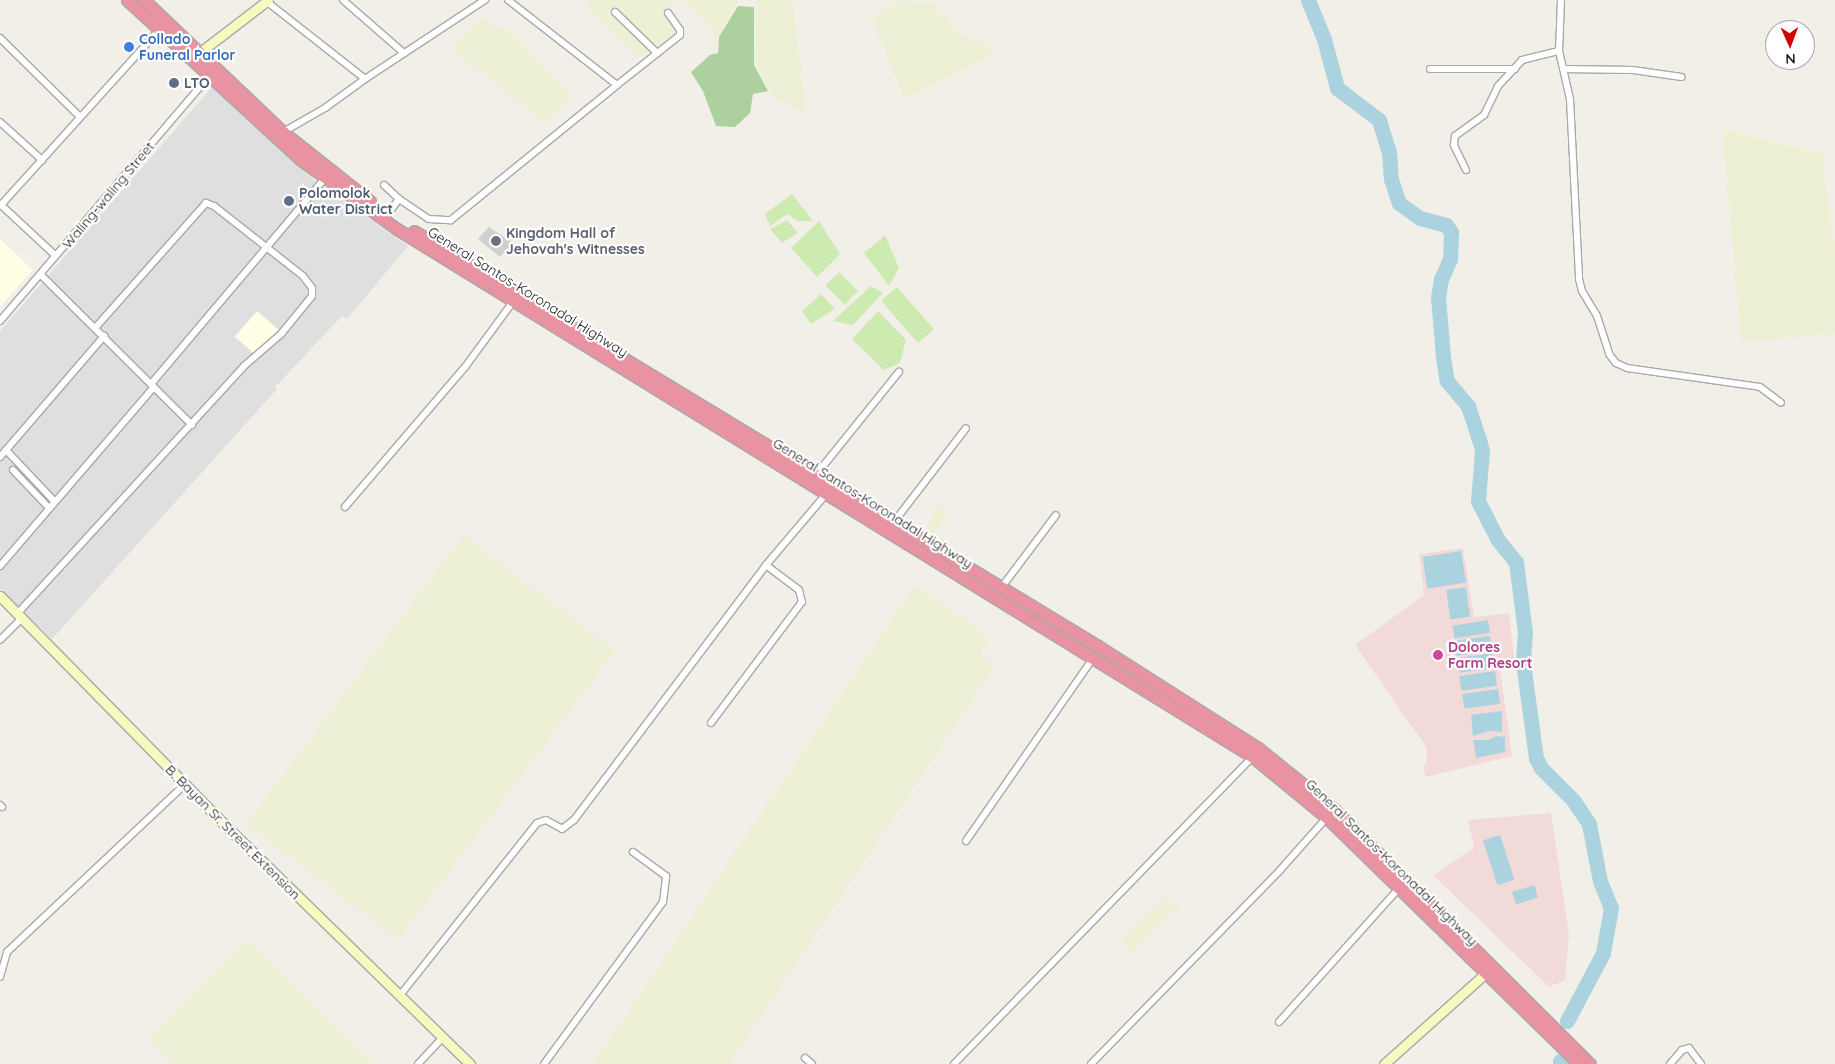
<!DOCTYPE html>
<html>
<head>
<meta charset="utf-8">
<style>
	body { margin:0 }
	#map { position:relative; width:1835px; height:1064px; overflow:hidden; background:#f2efe9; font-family:Quicksand,sans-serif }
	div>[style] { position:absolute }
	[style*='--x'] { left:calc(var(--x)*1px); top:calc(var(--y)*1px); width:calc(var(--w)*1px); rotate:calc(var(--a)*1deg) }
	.residential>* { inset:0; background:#e0dfdf }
	.commercial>* { inset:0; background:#f2dad9 }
	.education>* { inset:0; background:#ffffe5; transform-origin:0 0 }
	.religious>* { inset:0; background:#d0d0d0 }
	.farmland>* { inset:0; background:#eef0d5; transform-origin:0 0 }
	.grass>* { inset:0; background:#cdebb0; transform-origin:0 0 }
	.forest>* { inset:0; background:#add19e }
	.water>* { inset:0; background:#aad3df; transform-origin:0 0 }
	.river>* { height:15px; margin:-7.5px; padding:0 7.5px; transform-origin:7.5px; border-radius:7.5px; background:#aad3df }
	.roads { filter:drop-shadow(1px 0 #a9a9a9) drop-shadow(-1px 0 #a9a9a9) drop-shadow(0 1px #a9a9a9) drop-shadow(0 -1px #a9a9a9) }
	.street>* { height:6px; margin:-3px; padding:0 3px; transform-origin:3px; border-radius:3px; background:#fff }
	.secondary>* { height:9px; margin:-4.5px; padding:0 4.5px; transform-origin:4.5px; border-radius:4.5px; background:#f7fabf }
	.highway>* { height:11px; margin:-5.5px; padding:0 5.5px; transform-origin:5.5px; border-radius:5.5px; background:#e892a2 }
	.dots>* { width:14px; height:14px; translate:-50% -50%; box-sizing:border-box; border:2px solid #fff; border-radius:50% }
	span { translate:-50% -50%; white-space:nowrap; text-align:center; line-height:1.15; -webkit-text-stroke:4.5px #fff; paint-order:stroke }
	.shop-label { font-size:14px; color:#366cbe; font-weight:700 }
	.left { translate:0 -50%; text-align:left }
	.service-label { font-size:14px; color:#4e5e75; font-weight:700 }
	.street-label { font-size:14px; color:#222 }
	.worship-label { font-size:14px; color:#5b616d; font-weight:700 }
	.hotel-label { font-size:14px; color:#b23c85; font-weight:700 }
	.north { position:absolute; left:1765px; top:20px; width:50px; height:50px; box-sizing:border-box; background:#fff; border:1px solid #a7a7a7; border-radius:50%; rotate:178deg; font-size:14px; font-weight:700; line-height:20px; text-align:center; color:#222 }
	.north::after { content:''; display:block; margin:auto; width:18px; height:22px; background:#d40000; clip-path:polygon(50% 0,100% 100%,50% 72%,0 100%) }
</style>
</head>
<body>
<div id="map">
	<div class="residential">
		<i style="clip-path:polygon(213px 86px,314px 180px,408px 246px,347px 319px,342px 316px,275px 387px,277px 389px,52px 639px,0 589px,0 331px)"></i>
	</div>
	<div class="commercial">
		<i style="clip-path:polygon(1463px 548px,1474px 617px,1509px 613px,1515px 666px,1500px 668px,1512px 756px,1426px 777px,1423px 768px,1427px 760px,1427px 748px,1355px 645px,1424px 595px,1419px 554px)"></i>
		<i style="clip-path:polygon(1551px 813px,1569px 935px,1565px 980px,1549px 987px,1433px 875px,1474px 848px,1468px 820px)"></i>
	</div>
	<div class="education">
		<i style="clip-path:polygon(0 239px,33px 270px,0 306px)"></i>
		<i style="left:257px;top:311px;width:30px;height:34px;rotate:41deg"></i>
	</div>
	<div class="religious">
		<i style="clip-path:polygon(489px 227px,513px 243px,500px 257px,478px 239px)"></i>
	</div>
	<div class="farmland">
		<i style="clip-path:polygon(591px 0,680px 0,665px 4px,681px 28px,641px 58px,585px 6px)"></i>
		<i style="clip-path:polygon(682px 0,737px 0,736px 8px,717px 38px)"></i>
		<i style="clip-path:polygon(757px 0,793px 0,806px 114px,773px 97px,755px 64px)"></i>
		<i style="clip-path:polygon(904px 0,934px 4px,959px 33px,998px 51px,904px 99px,872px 17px)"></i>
		<i style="clip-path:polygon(482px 18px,502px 30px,507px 27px,571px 96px,545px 123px,452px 48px)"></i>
		<i style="clip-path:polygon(1722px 129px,1822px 154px,1835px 248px,1835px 334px,1741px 342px)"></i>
		<i style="clip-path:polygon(939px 505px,949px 512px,934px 534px,926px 530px)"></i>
		<i style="left:463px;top:536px;width:191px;height:361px;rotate:37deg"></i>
		<i style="clip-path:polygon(914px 586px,991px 638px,980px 654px,995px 666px,729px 1064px,594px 1064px)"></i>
		<i style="left:1167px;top:897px;width:16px;height:63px;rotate:45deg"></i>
		<i style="clip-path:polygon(247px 939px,373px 1064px,174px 1064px,149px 1039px)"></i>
	</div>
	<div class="grass">
		<i style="clip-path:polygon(792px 194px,813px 221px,798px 221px,787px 214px,770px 226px,765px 214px)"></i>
		<i style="clip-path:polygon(787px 220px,798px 233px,782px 243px,770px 229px)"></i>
		<i style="clip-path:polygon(819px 221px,840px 254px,817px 277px,791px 248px)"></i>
		<i style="clip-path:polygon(885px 235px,899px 268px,889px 286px,864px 253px)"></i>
		<i style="left:839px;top:272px;width:27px;height:19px;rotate:45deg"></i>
		<i style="clip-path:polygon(871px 286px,883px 293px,853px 325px,833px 321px)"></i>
		<i style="left:897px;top:287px;width:56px;height:21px;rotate:49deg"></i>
		<i style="clip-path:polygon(821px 294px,835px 309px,811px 324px,802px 311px)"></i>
		<i style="clip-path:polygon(878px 311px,906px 340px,900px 363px,884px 370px,852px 339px)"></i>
	</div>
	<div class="forest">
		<i style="clip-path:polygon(738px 6px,754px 7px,754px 65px,768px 91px,753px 94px,750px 113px,735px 127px,716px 126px,703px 91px,691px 72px,710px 55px,718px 53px,719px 37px)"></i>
	</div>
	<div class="water">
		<i style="left:1461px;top:551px;width:32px;height:39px;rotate:81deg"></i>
		<i style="left:1466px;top:587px;width:30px;height:20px;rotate:82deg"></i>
		<i style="left:1488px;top:620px;width:13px;height:36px;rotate:81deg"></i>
		<i style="left:1490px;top:636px;width:15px;height:36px;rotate:82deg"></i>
		<i style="left:1493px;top:653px;width:15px;height:36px;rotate:82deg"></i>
		<i style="left:1495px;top:671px;width:15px;height:36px;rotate:82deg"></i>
		<i style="left:1498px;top:689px;width:15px;height:36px;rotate:82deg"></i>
		<i style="clip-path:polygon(1502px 711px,1502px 732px,1489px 731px,1473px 736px,1471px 715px)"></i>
		<i style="clip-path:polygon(1496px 736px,1505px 737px,1505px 752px,1476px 758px,1473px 740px,1489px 740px)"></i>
		<i style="left:1500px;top:835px;width:47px;height:18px;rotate:72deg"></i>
		<i style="left:1534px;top:885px;width:13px;height:23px;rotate:72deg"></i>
	</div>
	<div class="river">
		<i style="--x:1308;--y:0;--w:42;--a:67.7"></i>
		<i style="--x:1324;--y:39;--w:51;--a:75.1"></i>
		<i style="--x:1337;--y:88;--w:53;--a:37.3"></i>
		<i style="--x:1379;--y:120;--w:34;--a:73"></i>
		<i style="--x:1389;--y:152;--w:27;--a:86"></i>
		<i style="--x:1391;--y:179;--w:25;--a:72"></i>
		<i style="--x:1399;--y:203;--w:26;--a:36"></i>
		<i style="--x:1420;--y:218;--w:27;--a:15"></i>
		<i style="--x:1446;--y:225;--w:9;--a:54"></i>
		<i style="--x:1451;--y:232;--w:27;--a:92"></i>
		<i style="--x:1450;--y:259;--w:22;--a:114"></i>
		<i style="--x:1441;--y:279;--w:18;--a:99"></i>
		<i style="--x:1438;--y:297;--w:60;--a:85.2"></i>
		<i style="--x:1443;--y:357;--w:24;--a:81"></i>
		<i style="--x:1447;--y:381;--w:33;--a:50"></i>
		<i style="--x:1468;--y:406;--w:35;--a:72"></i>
		<i style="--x:1479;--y:439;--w:12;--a:76"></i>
		<i style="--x:1482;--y:451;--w:50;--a:94.6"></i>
		<i style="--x:1478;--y:501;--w:44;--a:62.9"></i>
		<i style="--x:1498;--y:540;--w:28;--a:51"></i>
		<i style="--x:1516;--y:562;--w:71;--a:82.7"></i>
		<i style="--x:1525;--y:632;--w:31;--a:94"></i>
		<i style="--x:1523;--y:663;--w:96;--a:82.2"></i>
		<i style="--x:1536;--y:758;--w:11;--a:63"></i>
		<i style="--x:1541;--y:768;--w:45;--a:45"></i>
		<i style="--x:1573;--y:800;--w:29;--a:56"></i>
		<i style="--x:1589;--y:824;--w:58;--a:79.1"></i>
		<i style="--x:1600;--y:881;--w:29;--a:68"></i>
		<i style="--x:1611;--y:908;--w:46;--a:100.1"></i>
		<i style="--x:1603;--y:953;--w:77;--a:117.9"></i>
		<i style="--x:1560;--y:1061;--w:3;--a:90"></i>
	</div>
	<div class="roads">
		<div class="street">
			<i style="--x:343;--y:0;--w:81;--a:41"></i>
			<i style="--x:508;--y:0;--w:138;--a:37.9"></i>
			<i style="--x:617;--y:85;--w:80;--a:-38.4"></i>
			<i style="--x:680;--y:35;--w:5;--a:-90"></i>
			<i style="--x:680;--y:30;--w:21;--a:-125"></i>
			<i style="--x:1561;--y:0;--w:51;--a:92.2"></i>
			<i style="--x:1559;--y:51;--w:49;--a:77.1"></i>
			<i style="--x:1570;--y:99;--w:180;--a:87.1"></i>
			<i style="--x:1579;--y:279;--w:12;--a:76"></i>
			<i style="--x:1582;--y:291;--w:29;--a:59"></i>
			<i style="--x:1597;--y:316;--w:40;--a:72"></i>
			<i style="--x:1609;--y:354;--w:11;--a:52"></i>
			<i style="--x:1616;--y:363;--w:12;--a:24"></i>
			<i style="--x:1627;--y:368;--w:134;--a:8.1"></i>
			<i style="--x:1760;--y:387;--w:26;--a:37"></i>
			<i style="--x:266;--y:1;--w:126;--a:38.2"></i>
			<i style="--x:365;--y:79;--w:49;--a:144.1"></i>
			<i style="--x:325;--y:108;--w:48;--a:150.3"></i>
			<i style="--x:615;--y:12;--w:59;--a:44.3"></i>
			<i style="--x:0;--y:38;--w:112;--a:44.6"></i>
			<i style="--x:1430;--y:69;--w:85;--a:0"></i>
			<i style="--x:1564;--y:69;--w:69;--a:0.8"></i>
			<i style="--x:1633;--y:70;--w:49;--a:8.3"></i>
			<i style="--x:365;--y:79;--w:144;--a:-33.4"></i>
			<i style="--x:0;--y:122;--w:57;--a:42.1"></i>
			<i style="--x:1466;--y:170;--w:28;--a:-116"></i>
			<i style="--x:1454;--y:145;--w:9;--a:-84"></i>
			<i style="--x:1455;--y:136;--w:36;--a:-36"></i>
			<i style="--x:1484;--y:115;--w:32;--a:-64"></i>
			<i style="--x:1498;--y:86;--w:35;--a:-47"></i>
			<i style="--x:1522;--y:60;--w:38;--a:-14"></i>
			<i style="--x:384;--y:185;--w:21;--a:43"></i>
			<i style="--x:0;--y:204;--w:76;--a:42.9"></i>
			<i style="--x:1;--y:205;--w:237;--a:-47.9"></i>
			<i style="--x:388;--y:214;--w:19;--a:-54"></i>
			<i style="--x:399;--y:199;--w:36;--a:34"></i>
			<i style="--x:429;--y:219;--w:22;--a:3"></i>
			<i style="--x:451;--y:220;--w:214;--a:-39.1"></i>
			<i style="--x:41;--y:275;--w:213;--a:44.8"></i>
			<i style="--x:0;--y:321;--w:323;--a:-49.5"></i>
			<i style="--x:151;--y:384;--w:272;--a:-49.8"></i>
			<i style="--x:6;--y:450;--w:71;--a:46.7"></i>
			<i style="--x:0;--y:457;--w:160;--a:-49.3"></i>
			<i style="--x:13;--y:470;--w:52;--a:46.5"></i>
			<i style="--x:815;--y:476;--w:134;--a:-51.1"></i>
			<i style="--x:345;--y:507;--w:184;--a:-49.4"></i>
			<i style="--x:465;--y:367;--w:79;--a:-53.7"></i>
			<i style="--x:894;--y:522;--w:118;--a:-52.5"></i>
			<i style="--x:0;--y:566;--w:236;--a:-49.3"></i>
			<i style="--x:1001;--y:588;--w:91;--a:-53"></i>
			<i style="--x:17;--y:614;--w:336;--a:-47.5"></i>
			<i style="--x:244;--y:366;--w:49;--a:-40.9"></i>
			<i style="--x:281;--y:334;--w:49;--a:-50.8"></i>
			<i style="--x:312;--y:296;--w:8;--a:-90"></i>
			<i style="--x:312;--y:288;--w:15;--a:-127"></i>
			<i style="--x:303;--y:276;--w:113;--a:-141.8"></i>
			<i style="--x:214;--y:206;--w:9;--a:-159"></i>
			<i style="--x:206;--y:203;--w:166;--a:131.6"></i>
			<i style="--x:0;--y:640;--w:31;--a:-45"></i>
			<i style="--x:711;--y:723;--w:151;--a:-53.1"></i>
			<i style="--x:802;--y:602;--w:12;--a:-104"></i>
			<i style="--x:799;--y:590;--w:41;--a:-142.9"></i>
			<i style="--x:0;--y:805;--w:3;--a:45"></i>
			<i style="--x:966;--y:841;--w:223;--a:-55.2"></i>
			<i style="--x:0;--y:977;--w:26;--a:-74"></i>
			<i style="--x:7;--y:952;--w:245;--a:-43.3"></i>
			<i style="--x:401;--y:994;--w:218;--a:-51.5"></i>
			<i style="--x:537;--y:823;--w:9;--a:-18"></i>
			<i style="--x:546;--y:820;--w:18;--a:29"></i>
			<i style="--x:562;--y:829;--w:15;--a:-37"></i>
			<i style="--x:574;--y:820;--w:319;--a:-53"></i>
			<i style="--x:766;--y:565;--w:94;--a:-49.7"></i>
			<i style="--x:1279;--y:1022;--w:181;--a:-48.1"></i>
			<i style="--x:805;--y:1058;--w:9;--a:41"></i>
			<i style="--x:418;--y:1064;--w:37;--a:-47"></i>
			<i style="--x:544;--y:1064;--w:201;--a:-53.7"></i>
			<i style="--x:663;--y:902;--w:26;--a:-83"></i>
			<i style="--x:666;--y:876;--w:41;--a:-144"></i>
			<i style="--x:954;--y:1064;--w:429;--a:-45.8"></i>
			<i style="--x:1091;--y:1064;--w:272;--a:-45.7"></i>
			<i style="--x:1281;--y:869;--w:71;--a:-48.4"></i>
			<i style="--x:1670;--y:1064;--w:18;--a:-49"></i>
			<i style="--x:1682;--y:1050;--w:7;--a:-16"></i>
			<i style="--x:1689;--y:1048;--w:20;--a:53"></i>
		</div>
		<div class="secondary">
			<i style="--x:195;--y:56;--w:92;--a:-37.5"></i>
			<i style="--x:0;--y:596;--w:320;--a:45.5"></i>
			<i style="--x:224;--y:824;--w:344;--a:44.3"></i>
			<i style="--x:1384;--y:1064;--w:141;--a:-41.8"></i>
		</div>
		<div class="highway">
			<i style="--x:127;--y:0;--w:236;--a:42.6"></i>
			<i style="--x:301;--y:160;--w:118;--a:35.7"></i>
			<i style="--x:397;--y:229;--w:1006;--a:31.67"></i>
			<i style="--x:1253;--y:757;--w:94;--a:39.4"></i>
			<i style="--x:1326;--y:817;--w:354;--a:44.3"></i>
			<i style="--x:144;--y:0;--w:192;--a:43.5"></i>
			<i style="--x:283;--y:132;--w:111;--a:38.4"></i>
			<i style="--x:414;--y:231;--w:800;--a:31.25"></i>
			<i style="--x:1098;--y:646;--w:190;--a:32.5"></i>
			<i style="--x:1258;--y:748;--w:97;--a:38.8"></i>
			<i style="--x:1334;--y:809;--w:361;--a:44.9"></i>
		</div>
	</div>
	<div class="dots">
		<i style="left:129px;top:47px;background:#3f7fe0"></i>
		<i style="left:174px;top:83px;background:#5c6f8a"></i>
		<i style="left:289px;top:201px;background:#5c6f8a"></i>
		<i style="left:496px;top:241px;background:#6b7280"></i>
		<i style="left:1438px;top:655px;background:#d1479c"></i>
	</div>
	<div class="shop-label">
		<span class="left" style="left:139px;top:47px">Collado<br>Funeral Parlor</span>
	</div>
	<div class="service-label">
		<span class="left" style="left:184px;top:83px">LTO</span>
		<span class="left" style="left:299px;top:201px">Polomolok<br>Water District</span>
	</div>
	<div class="street-label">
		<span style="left:108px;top:195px;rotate:-50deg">Waling-waling Street</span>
		<span style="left:528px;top:292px;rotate:32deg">General Santos-Koronadal Highway</span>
		<span style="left:873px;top:503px;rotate:32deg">General Santos-Koronadal Highway</span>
		<span style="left:233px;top:832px;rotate:45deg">B. Bayan Sr. Street Extension</span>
		<span style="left:1392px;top:862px;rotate:44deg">General Santos-Koronadal Highway</span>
	</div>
	<div class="worship-label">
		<span class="left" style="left:506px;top:241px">Kingdom Hall of<br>Jehovah's Witnesses</span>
	</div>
	<div class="hotel-label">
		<span class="left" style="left:1448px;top:655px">Dolores<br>Farm Resort</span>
	</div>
	<div class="north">N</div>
</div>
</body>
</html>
